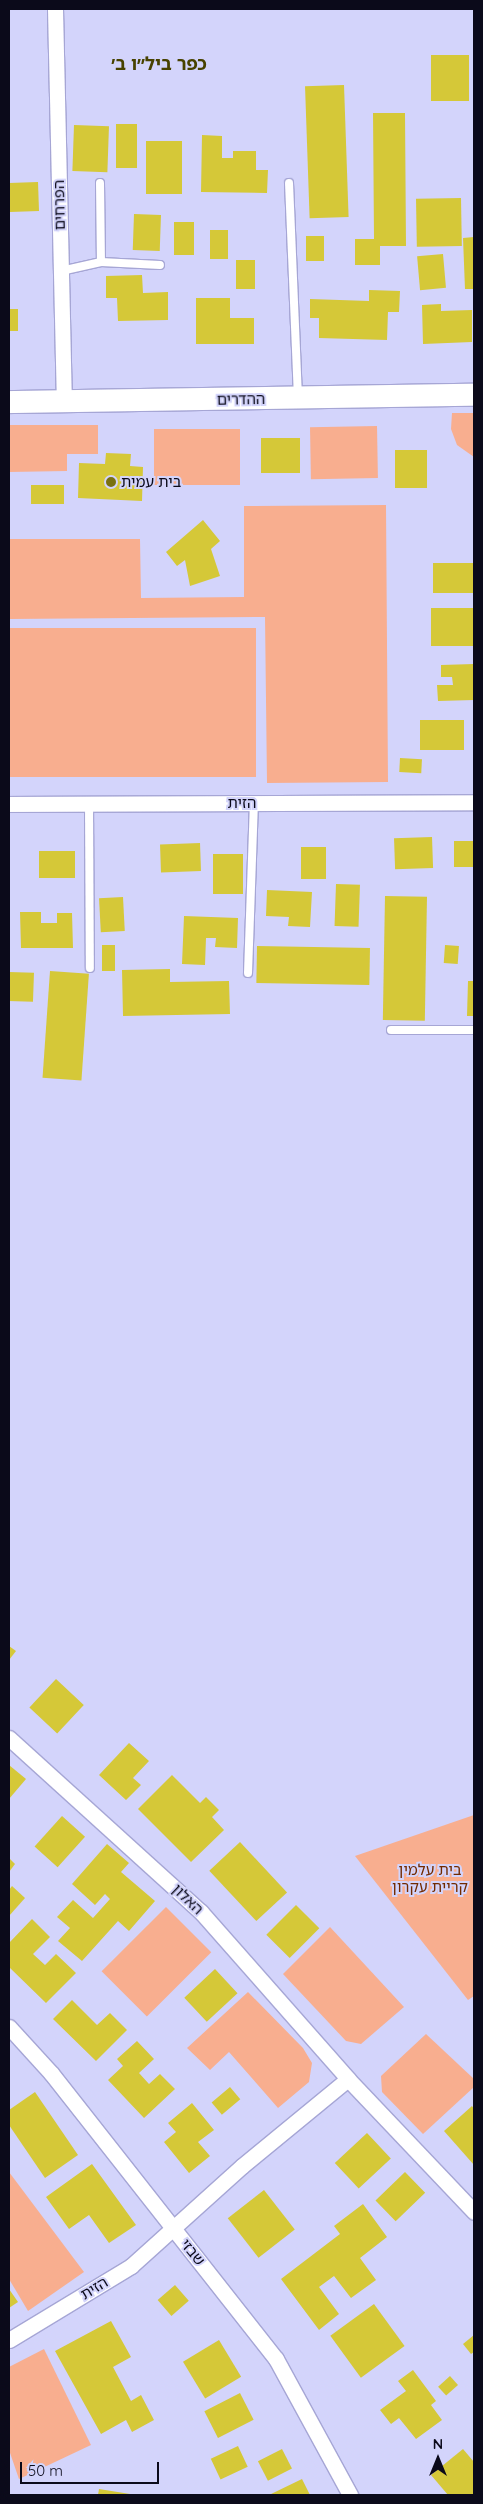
<!DOCTYPE html>
<html>
<head>
<meta charset="utf-8">
<style>
	body { margin:0 }
	#map { position:relative; width:483px; height:2504px; overflow:hidden; background:#d3d4fb; font-family:Quicksand,"Noto Sans Hebrew",sans-serif }
	div>[style] { position:absolute }
	[style*='--x'] { left:calc(var(--x)*1px); top:calc(var(--y)*1px); width:calc(var(--w)*1px); rotate:calc(var(--a)*1deg) }
	.green>* { inset:0; background:#f8ae8f; transform-origin:0 0 }
	.building>* { inset:0; background:#d5c838; transform-origin:0 0 }
	.roads { filter:drop-shadow(1px 0 #a6a6d5) drop-shadow(-1px 0 #a6a6d5) drop-shadow(0 1px #a6a6d5) drop-shadow(0 -1px #a6a6d5) }
	.lane>* { height:8px; margin:-4px; padding:0 4px; transform-origin:4px; border-radius:4px; background:#fff }
	.street>* { height:15px; margin:-7.5px; padding:0 7.5px; transform-origin:7.5px; border-radius:7.5px; background:#fff }
	.secondary>* { height:22px; margin:-11px; padding:0 11px; transform-origin:11px; border-radius:11px; background:#fff }
	.dots>* { width:14px; height:14px; translate:-50% -50%; box-sizing:border-box; border:2px solid #d3d4fb; border-radius:50% }
	span { translate:-50% -50%; white-space:nowrap; text-align:center; line-height:1.15; -webkit-text-stroke:4px #d3d4fb; paint-order:stroke }
	.street-label { font-size:15px; color:#0b0a1a }
	.poi-label { font-size:15px; color:#0b0a1a }
	.left { translate:0 -50%; text-align:left }
	.park-label { font-size:15px; color:#712a00 }
	.quarter-label { font-size:18px; color:#484200; font-weight:700 }
	.frame { position:absolute; inset:0; border:10px solid #0b0a1a; pointer-events:none }
	.north { position:absolute; left:413px; top:2434px; width:50px; height:50px; -webkit-text-stroke:4px #d3d4fb; paint-order:stroke; rotate:0deg; font-size:14px; font-weight:700; line-height:20px; text-align:center; color:#0b0a1a }
	.north::after { content:''; display:block; margin:auto; width:18px; height:22px; background:#0b0a1a; clip-path:polygon(50% 0,100% 100%,50% 72%,0 100%) }
	.scale { position:absolute; left:20px; top:2462px; width:139px; height:22px; box-sizing:border-box; border:2px solid #0b0a1a; border-top:0; padding-left:6px; font-size:15px; line-height:18px; white-space:nowrap; color:#0b0a1a; -webkit-text-stroke:4px #d3d4fb; paint-order:stroke }
</style>
</head>
<body>
<div id="map">
	<div class="green">
		<i style="clip-path:polygon(452px 413px,474px 413px,474px 457px,457px 445px,451px 429px)"></i>
		<i style="clip-path:polygon(9px 425px,98px 425px,98px 454px,67px 454px,67px 471px,9px 472px)"></i>
		<i style="left:377px;top:426px;width:52px;height:67px;rotate:89deg"></i>
		<i style="left:154px;top:429px;width:86px;height:56px"></i>
		<i style="clip-path:polygon(386px 505px,388px 782px,267px 783px,265px 617px,9px 619px,9px 539px,140px 539px,141px 598px,244px 597px,244px 506px)"></i>
		<i style="left:256px;top:628px;width:149px;height:247px;rotate:90deg"></i>
		<i style="clip-path:polygon(474px 1815px,474px 1996px,468px 2000px,355px 1856px)"></i>
		<i style="left:166px;top:1907px;width:64px;height:91px;rotate:45deg"></i>
		<i style="clip-path:polygon(330px 1927px,404px 2007px,361px 2044px,346px 2041px,283px 1974px)"></i>
		<i style="clip-path:polygon(248px 1992px,303px 2048px,312px 2063px,309px 2082px,278px 2108px,229px 2052px,210px 2070px,187px 2048px)"></i>
		<i style="clip-path:polygon(426px 2034px,474px 2079px,474px 2087px,423px 2134px,382px 2092px,381px 2076px)"></i>
		<i style="clip-path:polygon(9px 2172px,84px 2272px,28px 2311px,9px 2279px)"></i>
		<i style="clip-path:polygon(44px 2349px,91px 2445px,19px 2479px,9px 2450px,9px 2367px)"></i>
	</div>
	<div class="building">
		<i style="left:431px;top:55px;width:38px;height:46px"></i>
		<i style="left:344px;top:85px;width:132px;height:39px;rotate:88deg"></i>
		<i style="clip-path:polygon(373px 113px,405px 113px,406px 246px,380px 246px,380px 265px,355px 265px,355px 239px,374px 239px)"></i>
		<i style="left:116px;top:124px;width:21px;height:44px"></i>
		<i style="left:74px;top:125px;width:35px;height:46px;rotate:2deg"></i>
		<i style="clip-path:polygon(202px 135px,222px 136px,222px 158px,233px 158px,233px 151px,256px 151px,256px 170px,268px 170px,267px 193px,201px 192px)"></i>
		<i style="left:182px;top:141px;width:53px;height:36px;rotate:90deg"></i>
		<i style="left:38px;top:182px;width:29px;height:29px;rotate:88deg"></i>
		<i style="left:461px;top:198px;width:48px;height:45px;rotate:89deg"></i>
		<i style="left:134px;top:214px;width:27px;height:36px;rotate:2deg"></i>
		<i style="left:174px;top:222px;width:20px;height:33px"></i>
		<i style="left:210px;top:230px;width:18px;height:29px"></i>
		<i style="left:306px;top:236px;width:18px;height:25px"></i>
		<i style="clip-path:polygon(474px 237px,474px 289px,465px 289px,463px 238px)"></i>
		<i style="left:443px;top:254px;width:34px;height:26px;rotate:85deg"></i>
		<i style="left:236px;top:260px;width:19px;height:29px"></i>
		<i style="clip-path:polygon(142px 275px,143px 293px,168px 292px,168px 320px,118px 321px,117px 298px,106px 298px,106px 276px)"></i>
		<i style="clip-path:polygon(369px 290px,400px 291px,399px 312px,388px 312px,387px 340px,319px 338px,319px 318px,310px 318px,310px 299px,369px 301px)"></i>
		<i style="clip-path:polygon(196px 298px,230px 298px,230px 318px,254px 318px,254px 344px,196px 344px)"></i>
		<i style="clip-path:polygon(441px 304px,441px 311px,472px 310px,472px 342px,423px 344px,422px 305px)"></i>
		<i style="left:9px;top:309px;width:9px;height:22px"></i>
		<i style="left:261px;top:438px;width:39px;height:35px"></i>
		<i style="left:395px;top:450px;width:32px;height:38px"></i>
		<i style="clip-path:polygon(106px 453px,131px 454px,130px 466px,143px 467px,142px 501px,78px 498px,79px 463px,105px 464px)"></i>
		<i style="left:31px;top:485px;width:33px;height:19px"></i>
		<i style="clip-path:polygon(203px 520px,220px 541px,211px 549px,220px 576px,190px 586px,185px 560px,177px 566px,166px 552px)"></i>
		<i style="left:474px;top:563px;width:30px;height:41px;rotate:90deg"></i>
		<i style="left:431px;top:608px;width:43px;height:38px"></i>
		<i style="clip-path:polygon(474px 664px,474px 700px,438px 701px,437px 685px,453px 685px,452px 677px,441px 677px,441px 665px)"></i>
		<i style="left:464px;top:720px;width:30px;height:44px;rotate:90deg"></i>
		<i style="left:400px;top:758px;width:22px;height:14px;rotate:3deg"></i>
		<i style="left:432px;top:837px;width:31px;height:38px;rotate:88deg"></i>
		<i style="left:454px;top:841px;width:20px;height:26px"></i>
		<i style="left:200px;top:843px;width:28px;height:40px;rotate:88deg"></i>
		<i style="left:326px;top:847px;width:32px;height:25px;rotate:90deg"></i>
		<i style="left:39px;top:851px;width:36px;height:27px"></i>
		<i style="left:213px;top:854px;width:30px;height:40px"></i>
		<i style="left:336px;top:884px;width:24px;height:42px;rotate:2deg"></i>
		<i style="clip-path:polygon(267px 890px,312px 892px,310px 927px,288px 926px,289px 917px,266px 916px)"></i>
		<i style="left:385px;top:896px;width:42px;height:124px;rotate:1deg"></i>
		<i style="left:123px;top:897px;width:34px;height:24px;rotate:87deg"></i>
		<i style="clip-path:polygon(20px 912px,41px 912px,41px 923px,57px 923px,57px 913px,72px 913px,73px 948px,21px 948px)"></i>
		<i style="clip-path:polygon(184px 916px,238px 918px,237px 948px,215px 947px,216px 938px,206px 938px,205px 965px,182px 964px)"></i>
		<i style="left:102px;top:945px;width:13px;height:26px"></i>
		<i style="left:445px;top:945px;width:14px;height:18px;rotate:4deg"></i>
		<i style="left:257px;top:946px;width:113px;height:37px;rotate:1deg"></i>
		<i style="clip-path:polygon(170px 969px,170px 982px,229px 981px,230px 1014px,123px 1016px,122px 970px)"></i>
		<i style="left:50px;top:971px;width:39px;height:107px;rotate:4deg"></i>
		<i style="left:9px;top:972px;width:25px;height:29px;rotate:2deg"></i>
		<i style="clip-path:polygon(468px 981px,474px 981px,474px 1016px,467px 1016px)"></i>
		<i style="clip-path:polygon(9px 1646px,16px 1651px,9px 1660px)"></i>
		<i style="left:56px;top:1679px;width:38px;height:39px;rotate:43deg"></i>
		<i style="clip-path:polygon(129px 1743px,149px 1761px,133px 1778px,141px 1785px,126px 1800px,99px 1775px)"></i>
		<i style="clip-path:polygon(9px 1765px,26px 1779px,9px 1799px)"></i>
		<i style="clip-path:polygon(172px 1775px,200px 1803px,206px 1797px,219px 1810px,212px 1817px,224px 1830px,191px 1862px,138px 1809px)"></i>
		<i style="left:62px;top:1816px;width:31px;height:41px;rotate:42deg"></i>
		<i style="left:240px;top:1842px;width:69px;height:42px;rotate:47deg"></i>
		<i style="clip-path:polygon(107px 1844px,129px 1863px,121px 1872px,155px 1901px,129px 1931px,118px 1921px,82px 1961px,58px 1941px,70px 1928px,57px 1917px,73px 1900px,93px 1918px,110px 1899px,105px 1894px,95px 1905px,72px 1884px)"></i>
		<i style="clip-path:polygon(9px 1858px,15px 1864px,9px 1872px)"></i>
		<i style="clip-path:polygon(12px 1886px,25px 1898px,9px 1916px,9px 1890px)"></i>
		<i style="left:296px;top:1905px;width:33px;height:42px;rotate:45deg"></i>
		<i style="clip-path:polygon(32px 1919px,50px 1937px,33px 1954px,45px 1965px,56px 1954px,76px 1973px,46px 2003px,9px 1967px,9px 1943px)"></i>
		<i style="left:215px;top:1969px;width:33px;height:42px;rotate:47deg"></i>
		<i style="clip-path:polygon(72px 2000px,97px 2025px,110px 2013px,127px 2030px,96px 2061px,53px 2019px)"></i>
		<i style="clip-path:polygon(137px 2041px,154px 2059px,139px 2073px,149px 2084px,160px 2074px,175px 2089px,144px 2118px,108px 2080px,123px 2066px,117px 2059px)"></i>
		<i style="left:230px;top:2087px;width:16px;height:24px;rotate:50deg"></i>
		<i style="clip-path:polygon(35px 2092px,78px 2155px,45px 2178px,9px 2125px,9px 2110px)"></i>
		<i style="clip-path:polygon(192px 2103px,214px 2130px,198px 2142px,210px 2156px,189px 2173px,164px 2142px,176px 2132px,168px 2123px)"></i>
		<i style="clip-path:polygon(472px 2106px,474px 2109px,474px 2165px,444px 2131px)"></i>
		<i style="left:367px;top:2133px;width:35px;height:44px;rotate:47deg"></i>
		<i style="clip-path:polygon(92px 2164px,136px 2225px,109px 2243px,89px 2215px,69px 2229px,46px 2197px)"></i>
		<i style="left:405px;top:2172px;width:29px;height:41px;rotate:46deg"></i>
		<i style="left:264px;top:2190px;width:50px;height:46px;rotate:52deg"></i>
		<i style="clip-path:polygon(363px 2204px,387px 2237px,360px 2258px,376px 2280px,351px 2298px,334px 2276px,319px 2287px,339px 2314px,319px 2330px,281px 2279px,340px 2234px,334px 2226px)"></i>
		<i style="left:175px;top:2285px;width:21px;height:23px;rotate:49deg"></i>
		<i style="clip-path:polygon(9px 2289px,18px 2302px,9px 2308px)"></i>
		<i style="left:374px;top:2304px;width:52px;height:54px;rotate:54deg"></i>
		<i style="clip-path:polygon(111px 2321px,131px 2357px,113px 2367px,131px 2401px,141px 2395px,154px 2420px,132px 2432px,126px 2420px,101px 2434px,55px 2351px)"></i>
		<i style="clip-path:polygon(474px 2335px,474px 2352px,471px 2354px,463px 2344px)"></i>
		<i style="left:219px;top:2340px;width:43px;height:42px;rotate:59deg"></i>
		<i style="clip-path:polygon(413px 2370px,436px 2401px,431px 2405px,442px 2420px,416px 2439px,399px 2418px,391px 2424px,380px 2410px,406px 2391px,398px 2381px)"></i>
		<i style="left:450px;top:2376px;width:12px;height:16px;rotate:48deg"></i>
		<i style="left:240px;top:2393px;width:30px;height:40px;rotate:63deg"></i>
		<i style="left:238px;top:2446px;width:23px;height:30px;rotate:65deg"></i>
		<i style="left:282px;top:2449px;width:22px;height:27px;rotate:63deg"></i>
		<i style="clip-path:polygon(463px 2449px,474px 2462px,474px 2495px,448px 2495px,431px 2475px)"></i>
		<i style="clip-path:polygon(302px 2479px,310px 2495px,269px 2495px)"></i>
		<i style="clip-path:polygon(99px 2489px,130px 2494px,130px 2495px,98px 2495px)"></i>
	</div>
	<div class="roads">
		<div class="lane">
			<i style="--x:100;--y:183;--w:79;--a:89.3"></i>
			<i style="--x:289;--y:183;--w:213;--a:87.6"></i>
			<i style="--x:61;--y:271;--w:41;--a:-12.7"></i>
			<i style="--x:101;--y:262;--w:59;--a:2.9"></i>
			<i style="--x:89;--y:804;--w:164;--a:89.7"></i>
			<i style="--x:248;--y:973;--w:170;--a:-88"></i>
			<i style="--x:391;--y:1030;--w:83;--a:0"></i>
		</div>
		<div class="street">
			<i style="--x:55;--y:9;--w:393;--a:88.7"></i>
			<i style="--x:9;--y:804;--w:465;--a:-0.2"></i>
			<i style="--x:9;--y:1738;--w:259;--a:42.2"></i>
			<i style="--x:201;--y:1912;--w:222;--a:48.6"></i>
			<i style="--x:348;--y:2079;--w:183;--a:46.5"></i>
			<i style="--x:9;--y:2027;--w:62;--a:47.6"></i>
			<i style="--x:51;--y:2073;--w:364;--a:51.8"></i>
			<i style="--x:276;--y:2359;--w:155;--a:61.4"></i>
			<i style="--x:9;--y:2340;--w:143;--a:-31.2"></i>
			<i style="--x:131;--y:2266;--w:149;--a:-42"></i>
			<i style="--x:242;--y:2166;--w:137;--a:-39.4"></i>
		</div>
		<div class="secondary">
			<i style="--x:9;--y:402;--w:465;--a:-0.9"></i>
		</div>
	</div>
	<div class="dots">
		<i style="left:111px;top:482px;background:#797111"></i>
	</div>
	<div class="street-label">
		<span style="left:59px;top:205px;rotate:-91deg">הפרחים</span>
		<span style="left:241px;top:399px;rotate:-1deg">ההדרים</span>
		<span style="left:242px;top:803px">הזית</span>
		<span style="left:188px;top:1899px;rotate:44deg">האלון</span>
		<span style="left:193px;top:2252px;rotate:51deg">שבזי</span>
		<span style="left:94px;top:2288px;rotate:-31deg">הזית</span>
	</div>
	<div class="poi-label">
		<span class="left" style="left:121px;top:482px">בית עמית</span>
	</div>
	<div class="park-label">
		<span style="left:430px;top:1878px">בית עלמין<br>קריית עקרון</span>
	</div>
	<div class="quarter-label">
		<span style="left:159px;top:64px">כפר ביל״ו ב׳</span>
	</div>
	<div class="frame"></div>
	<div class="north">N</div>
	<div class="scale">50 m</div>
</div>
</body>
</html>
